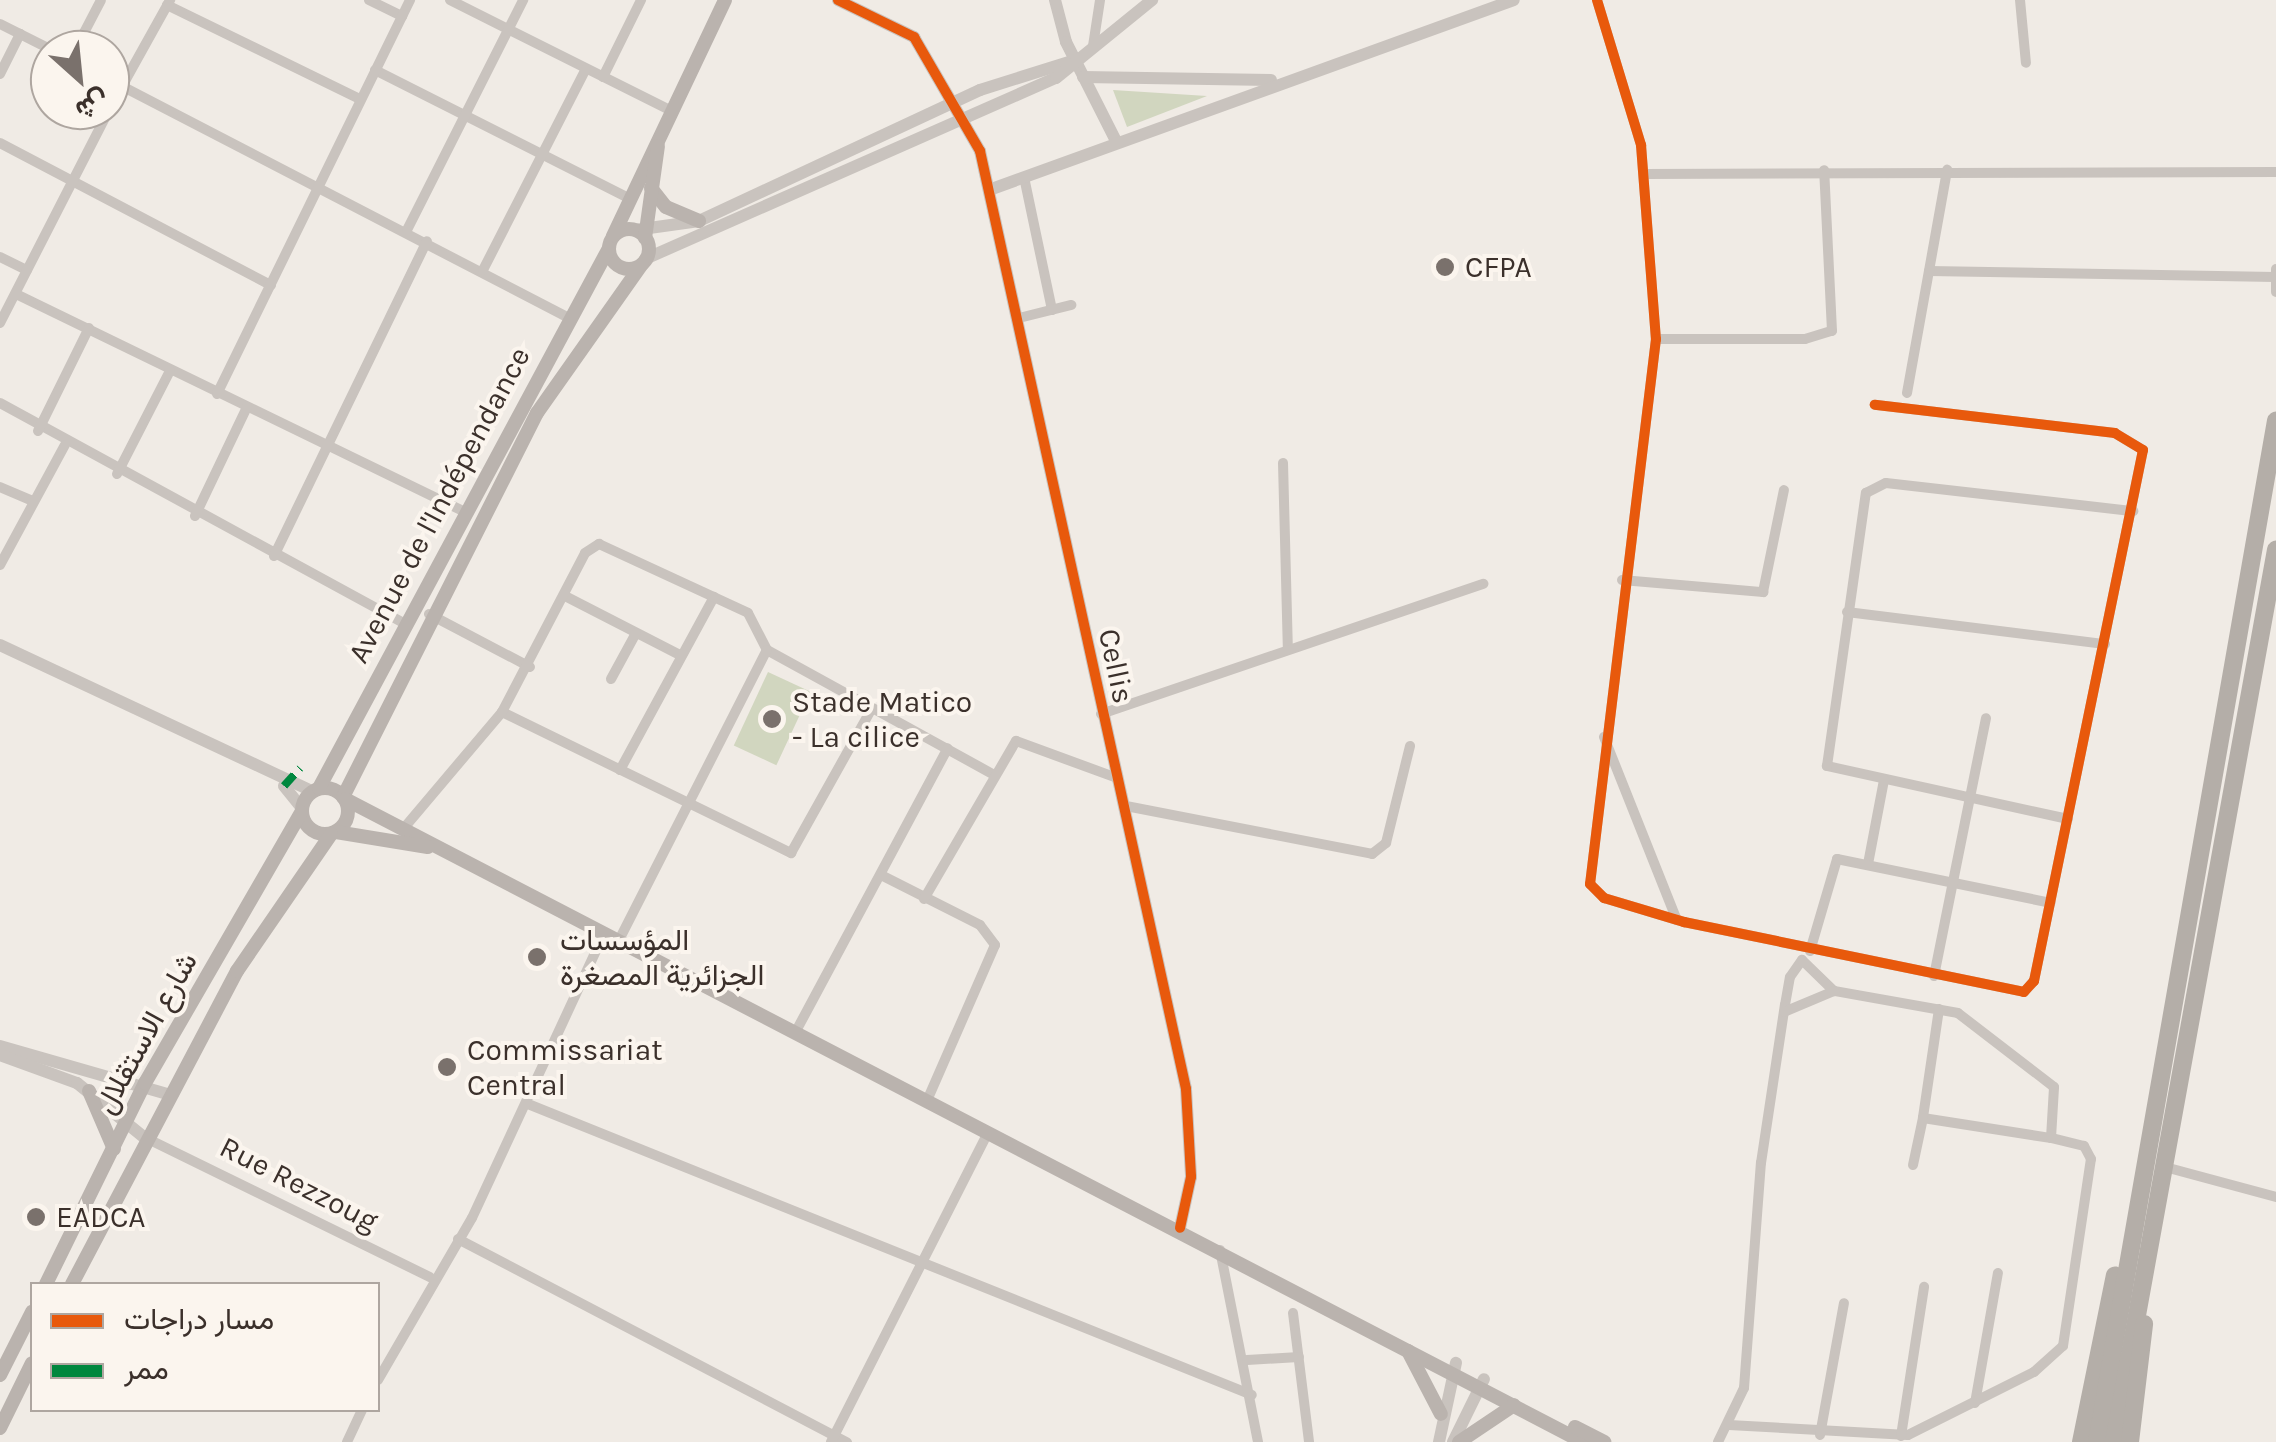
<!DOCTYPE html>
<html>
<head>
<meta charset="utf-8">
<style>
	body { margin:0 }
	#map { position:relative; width:2276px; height:1442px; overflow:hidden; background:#f0ebe5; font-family:Karla,Vazirmatn,sans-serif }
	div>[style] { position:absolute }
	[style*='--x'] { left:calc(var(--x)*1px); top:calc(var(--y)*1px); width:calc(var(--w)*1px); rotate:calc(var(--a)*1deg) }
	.green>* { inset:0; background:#d1d6bf; transform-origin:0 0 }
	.minor>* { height:10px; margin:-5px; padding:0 5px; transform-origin:5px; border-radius:5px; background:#c9c3be }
	.tertiary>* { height:12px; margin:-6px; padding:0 6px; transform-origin:6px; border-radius:6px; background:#c9c3be }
	.secondary>* { height:14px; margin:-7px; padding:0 7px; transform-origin:7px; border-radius:7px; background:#bab3ae }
	.secondary>.ring { margin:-7px; padding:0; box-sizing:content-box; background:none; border:14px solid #bab3ae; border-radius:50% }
	.trunk>* { height:18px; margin:-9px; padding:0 9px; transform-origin:9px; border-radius:9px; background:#b4aea8 }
	.quiet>* { height:8px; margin-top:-4px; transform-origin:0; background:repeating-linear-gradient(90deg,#00873e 0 15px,transparent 0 23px) }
	.cycleway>* { height:10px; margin:-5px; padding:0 5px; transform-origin:5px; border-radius:5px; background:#e8590c }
	.dots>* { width:28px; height:28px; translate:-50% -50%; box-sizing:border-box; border:5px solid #fbf5ee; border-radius:50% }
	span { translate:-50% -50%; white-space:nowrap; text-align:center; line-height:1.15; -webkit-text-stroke:8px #fbf5ee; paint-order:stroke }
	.poi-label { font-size:30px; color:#3b302b }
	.left { translate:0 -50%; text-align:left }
	.street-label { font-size:30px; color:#3b302b }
	.legend { position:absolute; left:30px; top:1282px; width:350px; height:130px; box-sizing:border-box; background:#fbf5ee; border:2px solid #aea6a0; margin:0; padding:12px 18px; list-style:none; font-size:30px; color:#3b302b }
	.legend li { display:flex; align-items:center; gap:20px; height:50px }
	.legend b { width:50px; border:2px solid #aea6a0 }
	.north { position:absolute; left:30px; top:30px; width:100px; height:100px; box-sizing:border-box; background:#fbf5ee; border:2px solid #aea6a0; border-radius:50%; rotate:153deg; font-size:28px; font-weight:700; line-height:40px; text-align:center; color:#3b302b }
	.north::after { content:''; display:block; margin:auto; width:35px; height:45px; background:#7a716c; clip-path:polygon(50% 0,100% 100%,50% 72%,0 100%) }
</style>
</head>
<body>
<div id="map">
	<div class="green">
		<i style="clip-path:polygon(1113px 90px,1207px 96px,1127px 127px)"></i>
		<i style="left:768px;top:672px;width:47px;height:81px;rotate:25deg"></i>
	</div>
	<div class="minor">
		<i style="--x:369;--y:0;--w:37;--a:26"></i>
		<i style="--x:450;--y:0;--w:248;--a:26.6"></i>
		<i style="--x:1597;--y:0;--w:152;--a:73.1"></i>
		<i style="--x:1641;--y:145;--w:195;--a:85.6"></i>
		<i style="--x:1656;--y:339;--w:549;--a:96.9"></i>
		<i style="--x:1590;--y:884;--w:20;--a:45"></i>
		<i style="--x:1604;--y:898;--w:84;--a:16.7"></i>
		<i style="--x:1684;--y:922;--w:347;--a:11.6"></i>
		<i style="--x:2024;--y:992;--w:15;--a:-48"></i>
		<i style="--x:2034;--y:981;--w:542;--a:-78.4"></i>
		<i style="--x:2143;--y:450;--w:33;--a:-149"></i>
		<i style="--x:2115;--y:433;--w:242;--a:-173.3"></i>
		<i style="--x:2020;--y:0;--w:63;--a:84.6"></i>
		<i style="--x:167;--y:5;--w:215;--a:26"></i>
		<i style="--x:0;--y:24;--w:58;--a:26.6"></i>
		<i style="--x:1093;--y:46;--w:47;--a:-81.3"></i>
		<i style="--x:75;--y:50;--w:56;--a:-62.5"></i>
		<i style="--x:375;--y:70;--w:284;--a:26.8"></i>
		<i style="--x:0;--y:74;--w:45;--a:-63.4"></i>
		<i style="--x:603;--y:77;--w:86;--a:-63.7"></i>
		<i style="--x:110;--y:80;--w:517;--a:27.41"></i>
		<i style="--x:110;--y:108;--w:124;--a:-60.9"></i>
		<i style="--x:0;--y:143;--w:306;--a:27.7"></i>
		<i style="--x:1645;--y:174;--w:631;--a:-0.18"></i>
		<i style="--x:1024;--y:177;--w:136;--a:78.1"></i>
		<i style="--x:407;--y:230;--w:258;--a:-63.2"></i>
		<i style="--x:0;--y:257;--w:30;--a:26"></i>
		<i style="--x:2276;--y:269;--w:23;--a:90"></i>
		<i style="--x:483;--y:270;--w:226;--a:-62.9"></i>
		<i style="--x:1929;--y:271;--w:346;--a:1"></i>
		<i style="--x:16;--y:294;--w:501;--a:25.9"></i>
		<i style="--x:1019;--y:318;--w:54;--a:-14"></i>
		<i style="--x:0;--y:323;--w:239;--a:-62.9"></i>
		<i style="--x:1656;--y:339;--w:149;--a:0"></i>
		<i style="--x:1805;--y:339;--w:28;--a:-17"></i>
		<i style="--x:1832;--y:331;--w:161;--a:-92.8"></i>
		<i style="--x:1907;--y:393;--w:227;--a:-79.8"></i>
		<i style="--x:217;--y:394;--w:439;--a:-63.9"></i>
		<i style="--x:0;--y:403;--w:462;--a:28.6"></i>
		<i style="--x:38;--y:431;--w:115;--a:-63.7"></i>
		<i style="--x:1283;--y:463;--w:186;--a:88.5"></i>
		<i style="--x:117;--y:474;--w:116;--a:-62.8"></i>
		<i style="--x:0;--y:487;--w:34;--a:23"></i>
		<i style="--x:195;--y:516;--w:121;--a:-64.5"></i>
		<i style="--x:274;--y:556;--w:350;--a:-64.1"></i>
		<i style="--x:0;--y:565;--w:136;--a:-61.6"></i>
		<i style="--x:1622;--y:580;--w:142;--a:4.9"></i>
		<i style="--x:1763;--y:592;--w:104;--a:-78.4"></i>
		<i style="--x:565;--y:596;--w:127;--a:27.2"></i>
		<i style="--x:1847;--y:612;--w:260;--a:7.1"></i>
		<i style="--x:429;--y:614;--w:114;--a:27.7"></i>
		<i style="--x:611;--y:679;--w:52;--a:-61.5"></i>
		<i style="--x:502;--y:712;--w:322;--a:26"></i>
		<i style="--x:791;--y:853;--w:166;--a:-60.8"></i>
		<i style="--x:1101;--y:714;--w:404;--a:-18.8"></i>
		<i style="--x:1604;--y:737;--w:197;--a:68.3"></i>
		<i style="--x:620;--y:770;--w:197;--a:-61.5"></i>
		<i style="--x:1126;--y:806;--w:251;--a:11"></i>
		<i style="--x:1372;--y:854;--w:18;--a:-38"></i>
		<i style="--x:1386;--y:843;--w:100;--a:-76.1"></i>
		<i style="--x:2068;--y:819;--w:247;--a:-167.6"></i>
		<i style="--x:1827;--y:766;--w:276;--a:-81.9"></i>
		<i style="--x:1866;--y:493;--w:22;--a:-27"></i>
		<i style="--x:1886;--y:483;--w:249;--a:6.5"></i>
		<i style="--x:404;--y:828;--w:152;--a:-49.8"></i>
		<i style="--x:502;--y:712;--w:179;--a:-62.4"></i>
		<i style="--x:585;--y:553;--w:17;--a:-33"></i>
		<i style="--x:599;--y:544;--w:164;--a:24.8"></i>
		<i style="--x:748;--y:613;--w:42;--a:62.8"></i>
		<i style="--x:767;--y:650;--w:258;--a:28.8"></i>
		<i style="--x:1868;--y:864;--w:86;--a:-79.2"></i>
		<i style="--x:881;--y:875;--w:111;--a:26.8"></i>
		<i style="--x:980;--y:925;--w:25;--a:53"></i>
		<i style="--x:995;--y:945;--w:170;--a:113.6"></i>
		<i style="--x:924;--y:899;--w:183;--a:-59.8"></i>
		<i style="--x:1016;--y:741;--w:108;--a:20.1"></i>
		<i style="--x:617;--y:944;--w:330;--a:-63"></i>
		<i style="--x:1810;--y:951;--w:96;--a:-73.6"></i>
		<i style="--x:1837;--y:859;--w:218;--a:11.6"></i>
		<i style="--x:1934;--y:976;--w:263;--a:-78.6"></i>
		<i style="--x:1939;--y:1009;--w:110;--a:98.4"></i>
		<i style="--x:1923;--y:1118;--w:130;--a:8.9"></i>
		<i style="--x:795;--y:1033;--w:323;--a:-61.8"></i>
		<i style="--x:528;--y:1104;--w:780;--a:21.9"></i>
		<i style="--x:146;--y:1138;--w:316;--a:26.1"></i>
		<i style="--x:1913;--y:1165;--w:48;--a:-78"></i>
		<i style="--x:2165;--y:1167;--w:115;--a:15.1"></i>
		<i style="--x:458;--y:1239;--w:439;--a:27.6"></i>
		<i style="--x:1220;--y:1250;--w:196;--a:78.8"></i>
		<i style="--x:1293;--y:1313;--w:130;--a:82.9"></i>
		<i style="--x:1247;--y:1360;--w:52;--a:-3.3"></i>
		<i style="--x:378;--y:1380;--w:187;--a:-59.9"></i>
		<i style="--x:472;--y:1218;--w:309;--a:-65.1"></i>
		<i style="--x:1975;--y:1403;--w:132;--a:-80"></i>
		<i style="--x:1729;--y:1425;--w:179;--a:3.2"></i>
		<i style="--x:1908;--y:1435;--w:141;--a:-26.6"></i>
		<i style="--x:2034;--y:1372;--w:39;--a:-42"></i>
		<i style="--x:2063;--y:1346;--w:189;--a:-81.5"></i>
		<i style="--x:2091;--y:1159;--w:15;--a:-118"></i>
		<i style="--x:2084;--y:1146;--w:34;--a:-166"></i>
		<i style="--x:2051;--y:1138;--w:51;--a:-86.6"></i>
		<i style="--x:2054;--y:1087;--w:121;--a:-142.4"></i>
		<i style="--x:1958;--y:1013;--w:126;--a:-169.9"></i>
		<i style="--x:1820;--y:1435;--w:134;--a:-79.7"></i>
		<i style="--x:1901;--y:1436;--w:151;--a:-81.2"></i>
		<i style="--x:347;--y:1442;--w:35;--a:-65"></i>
		<i style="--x:831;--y:1442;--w:347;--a:-63.1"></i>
		<i style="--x:1718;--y:1442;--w:60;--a:-64.3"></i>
		<i style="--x:1744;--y:1388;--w:226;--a:-85.7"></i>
		<i style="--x:1761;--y:1163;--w:160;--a:-81.4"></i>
		<i style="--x:1785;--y:1005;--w:28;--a:-80"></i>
		<i style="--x:1790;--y:977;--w:21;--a:-55"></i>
		<i style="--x:1802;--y:960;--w:45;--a:44.1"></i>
		<i style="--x:1834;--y:991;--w:54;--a:157.2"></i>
	</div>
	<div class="tertiary">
		<i style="--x:838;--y:0;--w:85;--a:26"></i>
		<i style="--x:914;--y:37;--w:132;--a:59.9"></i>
		<i style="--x:980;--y:151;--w:960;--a:77.61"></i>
		<i style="--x:1186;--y:1089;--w:88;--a:86.7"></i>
		<i style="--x:1191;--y:1177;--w:52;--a:102.2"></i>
		<i style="--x:1055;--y:0;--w:43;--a:75.3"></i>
		<i style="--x:1066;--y:42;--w:113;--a:63.2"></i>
		<i style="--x:1083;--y:77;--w:188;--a:0.9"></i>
		<i style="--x:989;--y:190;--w:558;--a:-19.9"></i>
		<i style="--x:635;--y:230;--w:65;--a:-8"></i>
		<i style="--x:699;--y:221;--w:310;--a:-25"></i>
		<i style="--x:980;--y:90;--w:100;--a:-17.5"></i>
		<i style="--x:645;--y:259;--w:449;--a:-23.8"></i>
		<i style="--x:1056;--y:78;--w:124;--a:-39.1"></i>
		<i style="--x:0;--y:645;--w:344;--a:25.1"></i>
		<i style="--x:284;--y:786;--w:27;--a:51"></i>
		<i style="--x:0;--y:1046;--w:174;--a:16"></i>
		<i style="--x:0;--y:1055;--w:82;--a:20"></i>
		<i style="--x:77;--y:1083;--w:87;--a:39"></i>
		<i style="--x:1439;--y:1442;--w:81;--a:-77.9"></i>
		<i style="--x:1453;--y:1442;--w:70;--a:-63.8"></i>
	</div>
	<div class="secondary">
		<i style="--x:651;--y:188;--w:24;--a:52"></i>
		<i style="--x:666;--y:207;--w:36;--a:23"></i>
		<i class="ring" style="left:609px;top:229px;width:26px;height:26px"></i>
		<i style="--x:613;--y:236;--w:261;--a:-64.6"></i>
		<i style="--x:645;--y:238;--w:93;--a:-82"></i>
		<i class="ring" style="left:302px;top:788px;width:32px;height:32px"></i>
		<i style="--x:319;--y:788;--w:613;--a:-61.76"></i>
		<i style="--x:343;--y:797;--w:430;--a:-63.2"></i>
		<i style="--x:537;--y:413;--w:182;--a:-54.8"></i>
		<i style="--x:345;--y:799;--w:1395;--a:27.45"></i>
		<i style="--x:336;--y:832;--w:93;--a:9.3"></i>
		<i style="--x:89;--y:1091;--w:63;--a:66.7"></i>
		<i style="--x:46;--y:1284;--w:224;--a:-63.8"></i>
		<i style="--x:145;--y:1083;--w:312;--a:-60"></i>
		<i style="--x:72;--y:1284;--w:354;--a:-62.2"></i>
		<i style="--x:237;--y:971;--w:166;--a:-55.5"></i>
		<i style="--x:1408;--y:1351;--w:71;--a:62.4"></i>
		<i style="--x:0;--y:1375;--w:71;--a:-63.1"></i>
		<i style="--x:1575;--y:1427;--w:33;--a:27"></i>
		<i style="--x:0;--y:1428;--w:72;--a:-63.8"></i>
		<i style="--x:1459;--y:1442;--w:66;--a:-33.9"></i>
	</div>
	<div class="trunk">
		<i style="--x:2081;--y:1442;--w:170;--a:-78.5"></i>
		<i style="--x:2097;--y:1442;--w:1037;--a:-80.06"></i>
		<i style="--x:2114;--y:1442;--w:907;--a:-79.71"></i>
		<i style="--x:2130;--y:1442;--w:119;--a:-83.2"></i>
	</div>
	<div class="quiet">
		<i style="--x:284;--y:786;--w:24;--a:-48"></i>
	</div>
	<div class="cycleway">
		<i style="--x:838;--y:0;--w:85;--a:26"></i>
		<i style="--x:914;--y:37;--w:132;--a:59.9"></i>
		<i style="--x:980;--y:151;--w:960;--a:77.61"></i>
		<i style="--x:1186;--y:1089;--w:88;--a:86.7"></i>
		<i style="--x:1191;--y:1177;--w:52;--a:102.2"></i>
		<i style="--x:1597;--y:0;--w:152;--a:73.1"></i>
		<i style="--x:1641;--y:145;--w:195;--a:85.6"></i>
		<i style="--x:1656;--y:339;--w:549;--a:96.9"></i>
		<i style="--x:1590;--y:884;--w:20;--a:45"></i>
		<i style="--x:1604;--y:898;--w:84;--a:16.7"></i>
		<i style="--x:1684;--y:922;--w:347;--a:11.6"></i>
		<i style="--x:2024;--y:992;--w:15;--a:-48"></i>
		<i style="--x:2034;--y:981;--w:542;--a:-78.4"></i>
		<i style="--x:2143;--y:450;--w:33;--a:-149"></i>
		<i style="--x:2115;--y:433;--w:242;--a:-173.3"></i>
	</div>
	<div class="dots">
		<i style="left:1445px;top:267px;background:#7a716c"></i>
		<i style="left:772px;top:719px;background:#7a716c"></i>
		<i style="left:537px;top:957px;background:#7a716c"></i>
		<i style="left:447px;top:1067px;background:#7a716c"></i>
		<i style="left:36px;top:1217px;background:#7a716c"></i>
	</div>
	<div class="poi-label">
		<span class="left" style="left:1465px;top:267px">CFPA</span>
		<span class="left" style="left:792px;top:719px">Stade Matico<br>- La cilice</span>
		<span class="left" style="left:560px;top:957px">المؤسسات<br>الجزائرية المصغرة</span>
		<span class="left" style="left:467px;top:1067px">Commissariat<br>Central</span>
		<span class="left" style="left:56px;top:1217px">EADCA</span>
	</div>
	<div class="street-label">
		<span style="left:439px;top:505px;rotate:-62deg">Avenue de l'Indépendance</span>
		<span style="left:1116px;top:666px;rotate:78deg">Cellis</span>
		<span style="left:146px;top:1033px;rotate:-61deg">شارع الاستقلال</span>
		<span style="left:299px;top:1184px;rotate:27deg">Rue Rezzoug</span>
	</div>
	<ul class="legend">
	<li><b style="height:12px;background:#e8590c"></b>مسار دراجات</li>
	<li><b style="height:12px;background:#00873e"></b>ممر</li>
	</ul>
	<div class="north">ش</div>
</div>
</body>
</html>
